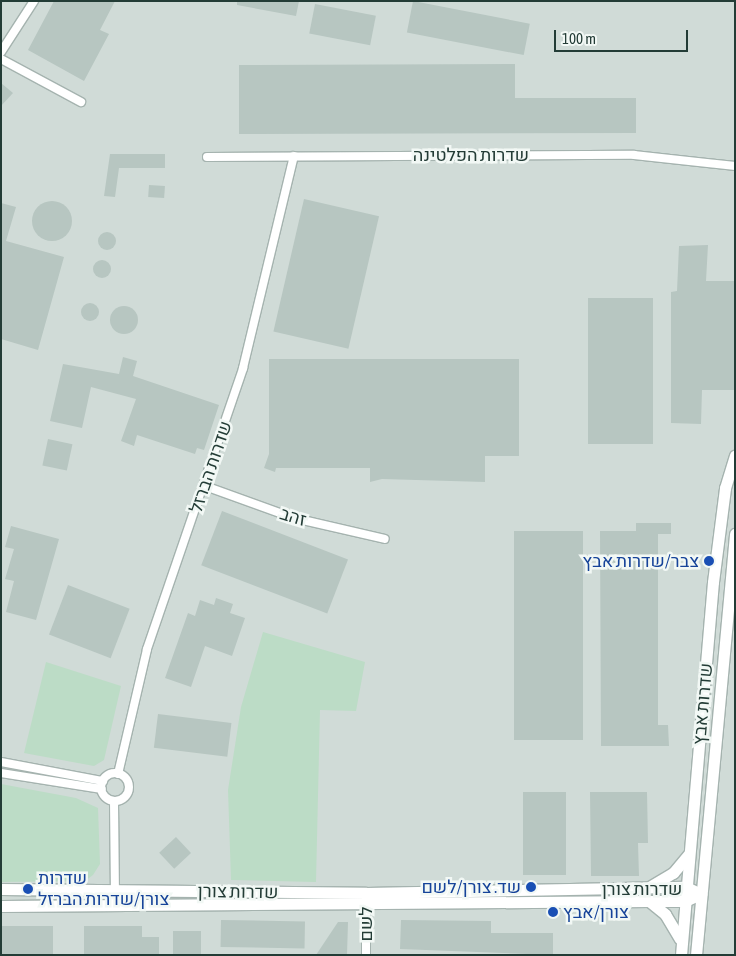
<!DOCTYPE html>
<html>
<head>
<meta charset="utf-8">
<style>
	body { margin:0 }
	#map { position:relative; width:736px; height:956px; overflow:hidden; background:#e2ebe8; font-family:"Asap Condensed",Heebo,sans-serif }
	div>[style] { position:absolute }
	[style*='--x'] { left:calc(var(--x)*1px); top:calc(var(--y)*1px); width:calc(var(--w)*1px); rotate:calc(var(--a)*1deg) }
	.built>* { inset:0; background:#d0dbd7; transform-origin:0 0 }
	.green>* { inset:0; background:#bcdcc6 }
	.building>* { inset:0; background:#b7c6c1; transform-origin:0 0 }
	.round { border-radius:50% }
	.roads { filter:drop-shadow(1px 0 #a5b3af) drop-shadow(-1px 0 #a5b3af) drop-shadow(0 1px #a5b3af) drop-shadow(0 -1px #a5b3af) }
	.street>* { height:8px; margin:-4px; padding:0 4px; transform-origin:4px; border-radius:4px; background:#fff }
	.street>.ring { margin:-4px; padding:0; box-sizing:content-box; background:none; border:8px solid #fff; border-radius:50% }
	.secondary>* { height:11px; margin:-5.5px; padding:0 5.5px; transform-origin:5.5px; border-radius:5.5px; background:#fff }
	.dots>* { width:14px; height:14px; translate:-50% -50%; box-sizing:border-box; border:2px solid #f2f8f5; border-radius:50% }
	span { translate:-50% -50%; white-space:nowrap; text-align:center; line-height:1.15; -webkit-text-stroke:5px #f2f8f5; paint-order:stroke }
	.street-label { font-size:18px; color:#233c36 }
	.transit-label { font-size:18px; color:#164399 }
	.right { translate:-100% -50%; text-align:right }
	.left { translate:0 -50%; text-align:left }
	.frame { position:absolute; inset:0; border:2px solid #233c36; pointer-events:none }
	.scale { position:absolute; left:554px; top:30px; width:134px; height:22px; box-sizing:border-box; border:2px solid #233c36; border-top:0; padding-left:6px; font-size:15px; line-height:18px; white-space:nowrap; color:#233c36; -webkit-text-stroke:4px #f2f8f5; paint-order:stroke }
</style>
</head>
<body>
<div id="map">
	<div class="built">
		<i style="left:1px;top:1px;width:734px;height:954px"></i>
	</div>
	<div class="green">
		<i style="clip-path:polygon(263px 632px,365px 662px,356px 711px,320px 710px,316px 882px,231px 880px,228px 790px,241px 707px)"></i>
		<i style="clip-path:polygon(46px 662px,121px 686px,104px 760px,94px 766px,24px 753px)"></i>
		<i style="clip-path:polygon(1px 784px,76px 798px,98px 808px,100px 864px,93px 875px,85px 881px,1px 882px)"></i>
	</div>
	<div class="building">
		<i style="clip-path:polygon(54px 1px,115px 1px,100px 30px,109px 34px,84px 81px,28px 50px)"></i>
		<i style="clip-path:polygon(237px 1px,299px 1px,296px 16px,237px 5px)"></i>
		<i style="left:413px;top:1px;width:119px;height:32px;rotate:11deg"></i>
		<i style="left:315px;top:4px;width:62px;height:30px;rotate:11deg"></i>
		<i style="clip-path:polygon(515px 64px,515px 98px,636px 98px,636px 133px,239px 134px,239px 65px)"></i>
		<i style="clip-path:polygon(1px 83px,13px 93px,1px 106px)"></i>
		<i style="clip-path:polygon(110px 154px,165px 154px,165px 168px,119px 168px,115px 197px,104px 196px)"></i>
		<i style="left:149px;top:185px;width:16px;height:12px;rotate:4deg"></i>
		<i style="left:304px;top:199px;width:77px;height:136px;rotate:13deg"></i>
		<i class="round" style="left:32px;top:201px;width:40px;height:40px"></i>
		<i style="clip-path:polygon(1px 203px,16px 207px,6px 241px,64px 257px,38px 350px,1px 339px)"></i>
		<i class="round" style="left:98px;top:232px;width:18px;height:18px"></i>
		<i style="clip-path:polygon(708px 245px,706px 281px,735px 281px,735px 390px,702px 390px,701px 424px,671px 423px,671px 292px,677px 291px,679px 246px)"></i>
		<i class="round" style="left:93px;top:260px;width:18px;height:18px"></i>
		<i style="left:588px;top:298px;width:65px;height:146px"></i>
		<i class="round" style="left:81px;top:303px;width:18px;height:18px"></i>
		<i class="round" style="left:110px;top:306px;width:28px;height:28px"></i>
		<i style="clip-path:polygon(123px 357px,137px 361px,133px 376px,219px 405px,204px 450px,197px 448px,195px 454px,137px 435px,134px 446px,121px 441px,136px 399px,91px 387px,82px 428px,50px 421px,63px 364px,119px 374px)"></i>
		<i style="clip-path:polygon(269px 359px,519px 359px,519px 456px,485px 456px,485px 482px,382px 479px,370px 482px,370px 468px,276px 468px,275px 472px,264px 468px,269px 454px)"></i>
		<i style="left:48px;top:439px;width:25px;height:27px;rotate:12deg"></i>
		<i style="left:222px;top:511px;width:135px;height:58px;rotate:21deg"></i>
		<i style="clip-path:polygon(636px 523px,671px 523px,671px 534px,658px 534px,658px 725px,668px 725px,669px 746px,601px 746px,600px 531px,636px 531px)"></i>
		<i style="clip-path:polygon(11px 526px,59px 539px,36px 620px,6px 612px,14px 581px,5px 579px,14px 549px,5px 547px)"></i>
		<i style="left:514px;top:531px;width:69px;height:209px"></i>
		<i style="left:68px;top:585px;width:66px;height:53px;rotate:21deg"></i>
		<i style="clip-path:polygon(216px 598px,233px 604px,230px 613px,245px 618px,232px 656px,205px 646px,191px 687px,165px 678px,188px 613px,195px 616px,200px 600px,214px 605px)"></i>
		<i style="left:158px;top:714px;width:74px;height:34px;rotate:7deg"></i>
		<i style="left:523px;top:792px;width:43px;height:83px"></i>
		<i style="clip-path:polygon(590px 792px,647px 792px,648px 843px,638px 843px,639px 876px,591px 876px)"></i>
		<i style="left:176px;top:837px;width:22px;height:23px;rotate:47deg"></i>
		<i style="left:221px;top:920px;width:84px;height:27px;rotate:1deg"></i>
		<i style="clip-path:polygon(401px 920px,491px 921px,491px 933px,553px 933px,553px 955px,400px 949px)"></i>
		<i style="clip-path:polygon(338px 922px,348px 922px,347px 955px,316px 955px)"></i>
		<i style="left:2px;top:926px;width:51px;height:29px"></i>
		<i style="clip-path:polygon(84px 926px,142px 926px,142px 937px,159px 937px,159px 955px,84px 955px)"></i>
		<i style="left:173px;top:931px;width:28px;height:24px"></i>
	</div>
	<div class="roads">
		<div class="street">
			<i style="--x:1;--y:52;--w:61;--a:-57.1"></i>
			<i style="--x:1;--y:59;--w:91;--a:28.3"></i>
			<i style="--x:207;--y:157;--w:427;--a:-0.3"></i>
			<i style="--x:634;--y:155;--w:102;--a:6.2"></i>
			<i style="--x:205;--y:486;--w:95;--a:19.8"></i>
			<i style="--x:294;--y:518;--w:93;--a:13"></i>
			<i style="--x:1;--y:762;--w:104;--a:10.6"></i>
			<i style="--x:1;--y:773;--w:102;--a:9"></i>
			<i class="ring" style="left:101px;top:773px;width:20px;height:20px"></i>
			<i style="--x:118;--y:774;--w:128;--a:-76.9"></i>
			<i style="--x:147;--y:649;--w:297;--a:-71.1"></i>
			<i style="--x:243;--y:368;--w:218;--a:-76.5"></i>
			<i style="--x:114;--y:801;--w:104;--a:89.4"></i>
			<i style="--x:366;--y:955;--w:56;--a:-90"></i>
		</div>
		<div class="secondary">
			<i style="--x:651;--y:886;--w:26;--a:-31"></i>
			<i style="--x:673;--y:873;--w:25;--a:-50"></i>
			<i style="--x:1;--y:889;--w:365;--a:0.6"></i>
			<i style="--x:366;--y:893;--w:320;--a:-1.1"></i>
			<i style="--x:686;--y:887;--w:17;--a:25"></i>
			<i style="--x:649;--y:901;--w:21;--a:39"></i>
			<i style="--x:665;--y:914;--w:29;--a:59"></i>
			<i style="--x:1;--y:906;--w:648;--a:-0.44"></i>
			<i style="--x:649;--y:901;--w:36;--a:0"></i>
			<i style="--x:685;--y:901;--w:17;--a:-24"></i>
			<i style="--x:681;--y:955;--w:374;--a:-85.1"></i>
			<i style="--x:713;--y:582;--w:95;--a:-82.7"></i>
			<i style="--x:725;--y:488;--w:34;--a:-73"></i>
			<i style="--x:696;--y:955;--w:423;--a:-84.7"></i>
		</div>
	</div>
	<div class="dots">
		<i style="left:709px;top:561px;background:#1a4fb4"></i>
		<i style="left:531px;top:887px;background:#1a4fb4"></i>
		<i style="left:28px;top:889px;background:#1a4fb4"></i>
		<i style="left:553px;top:912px;background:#1a4fb4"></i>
	</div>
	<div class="street-label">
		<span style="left:471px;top:155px">שדרות הפלטינה</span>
		<span style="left:211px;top:467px;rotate:-71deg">שדרות הברזל</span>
		<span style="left:293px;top:517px;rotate:17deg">זהב</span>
		<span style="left:703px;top:704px;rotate:-85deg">שדרות אבץ</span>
		<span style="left:642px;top:889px">שדרות צורן</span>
		<span style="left:238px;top:892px;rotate:1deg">שדרות צורן</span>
		<span style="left:366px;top:924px;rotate:-90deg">לשם</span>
	</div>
	<div class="transit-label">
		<span class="right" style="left:699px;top:561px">צבר/שדרות אבץ</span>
		<span class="left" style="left:38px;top:889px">שדרות<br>צורן/שדרות הברזל</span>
		<span class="right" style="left:521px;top:887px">שד. צורן/לשם</span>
		<span class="left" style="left:563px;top:912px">צורן/אבץ</span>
	</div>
	<div class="frame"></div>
	<div class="scale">100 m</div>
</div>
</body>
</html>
